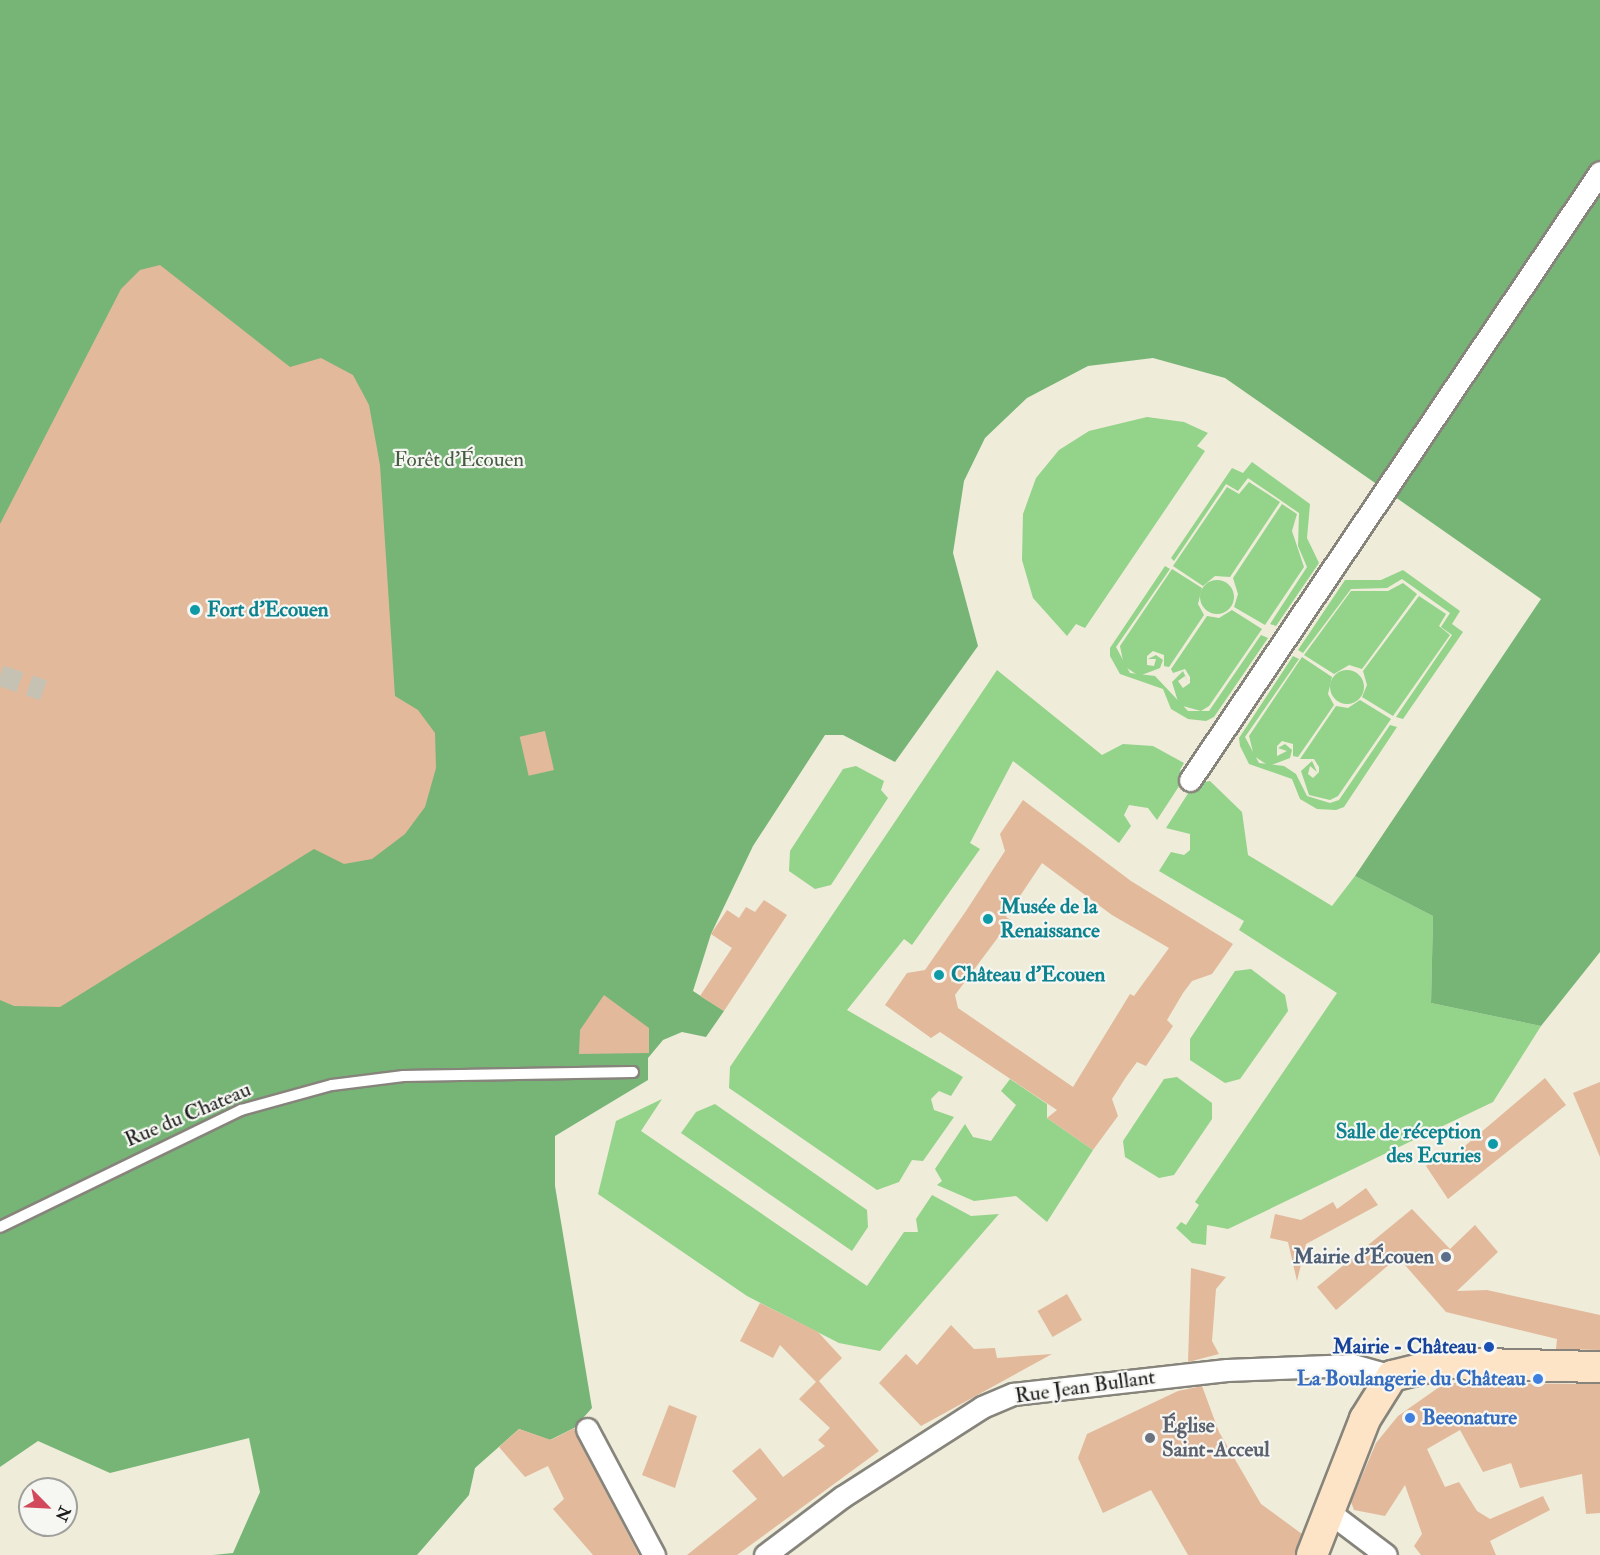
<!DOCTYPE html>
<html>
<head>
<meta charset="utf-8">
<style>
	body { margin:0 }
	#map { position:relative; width:1600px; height:1555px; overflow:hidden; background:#efecda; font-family:"IM FELL Double Pica",serif }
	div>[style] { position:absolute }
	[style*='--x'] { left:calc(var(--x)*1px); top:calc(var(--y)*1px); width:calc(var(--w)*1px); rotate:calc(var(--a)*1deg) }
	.green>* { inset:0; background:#93d38a }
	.round { border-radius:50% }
	.forest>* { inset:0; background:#76b576 }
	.building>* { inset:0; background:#e2b99b; transform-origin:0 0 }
	.street-tunnel>* { height:21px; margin-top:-10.5px; transform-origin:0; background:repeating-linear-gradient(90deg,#c5c2b4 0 21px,transparent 0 31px) }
	.roads { filter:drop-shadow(2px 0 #86847b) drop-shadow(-2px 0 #86847b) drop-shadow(0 2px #86847b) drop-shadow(0 -2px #86847b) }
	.lane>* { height:10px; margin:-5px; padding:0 5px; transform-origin:5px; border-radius:5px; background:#fff }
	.street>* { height:21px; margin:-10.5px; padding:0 10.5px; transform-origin:10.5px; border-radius:10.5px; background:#fff }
	.secondary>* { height:30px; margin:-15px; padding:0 15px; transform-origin:15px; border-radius:15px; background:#fee4c6 }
	.dots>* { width:16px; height:16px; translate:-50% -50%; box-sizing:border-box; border:3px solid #f6f6f2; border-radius:50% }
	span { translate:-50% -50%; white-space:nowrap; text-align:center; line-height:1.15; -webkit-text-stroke:4.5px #f6f6f2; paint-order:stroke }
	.park-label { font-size:21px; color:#465c42 }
	.culture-label { font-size:21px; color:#0d838f; font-weight:700 }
	.left { translate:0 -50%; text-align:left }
	.right { translate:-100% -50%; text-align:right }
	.street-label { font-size:21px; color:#1c1c1c }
	.service-label { font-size:21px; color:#4e5e75; font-weight:700 }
	.transit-label { font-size:21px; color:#164399; font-weight:700 }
	.shop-label { font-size:21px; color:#366cbe; font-weight:700 }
	.worship-label { font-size:21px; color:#5b616d; font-weight:700 }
	.north { position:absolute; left:18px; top:1477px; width:60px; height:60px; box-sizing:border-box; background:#f6f6f2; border:2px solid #9f9f9c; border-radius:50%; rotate:114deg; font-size:16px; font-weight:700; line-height:24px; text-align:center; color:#1c1c1c }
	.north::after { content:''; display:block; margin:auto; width:21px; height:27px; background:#d1495b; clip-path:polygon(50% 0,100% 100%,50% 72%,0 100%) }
</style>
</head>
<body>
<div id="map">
	<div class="green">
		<i style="clip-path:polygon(1147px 417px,1184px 422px,1208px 433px,1197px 446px,1205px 451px,1085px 628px,1076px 624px,1067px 636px,1033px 598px,1022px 560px,1023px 514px,1036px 478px,1059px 450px,1089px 431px)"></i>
		<i style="clip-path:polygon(1252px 462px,1310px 504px,1307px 538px,1319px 563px,1276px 626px,1270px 624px,1307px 567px,1298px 546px,1299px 513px,1248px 478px,1238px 491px,1226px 484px,1174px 561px,1171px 558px,1232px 468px,1243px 473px)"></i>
		<i style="clip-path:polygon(1249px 482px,1280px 502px,1230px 577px,1215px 576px,1203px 586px,1173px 566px,1227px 487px,1239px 494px)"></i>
		<i style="clip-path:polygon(1282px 504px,1297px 514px,1292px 531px,1304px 567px,1265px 625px,1234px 607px,1238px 594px,1233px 578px)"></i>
		<i style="clip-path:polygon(1165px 566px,1170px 569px,1116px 647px,1130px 673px,1155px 676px,1188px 711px,1209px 711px,1261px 635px,1268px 638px,1214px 717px,1206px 721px,1188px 719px,1171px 709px,1163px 689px,1120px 674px,1110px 656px,1110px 648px)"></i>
		<i style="clip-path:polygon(1172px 569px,1202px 588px,1198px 604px,1204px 615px,1169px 667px,1164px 666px,1164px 655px,1153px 651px,1147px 656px,1147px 665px,1154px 666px,1156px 659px,1148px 659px,1156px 655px,1163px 660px,1160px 668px,1139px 676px,1124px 666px,1120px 646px)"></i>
		<i style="clip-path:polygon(1403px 570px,1460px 611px,1452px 624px,1463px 632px,1403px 719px,1396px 717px,1452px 635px,1441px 627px,1450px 613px,1402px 579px,1387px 588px,1351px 589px,1303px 653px,1298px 650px,1345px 580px,1381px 580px)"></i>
		<i class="round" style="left:1200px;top:580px;width:34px;height:34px"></i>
		<i style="clip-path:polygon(1403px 583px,1417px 594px,1362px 669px,1349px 665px,1334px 674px,1304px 655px,1351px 591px,1388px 591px)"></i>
		<i style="clip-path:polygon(1419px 596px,1446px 614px,1439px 626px,1450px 635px,1393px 716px,1362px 697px,1367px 685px,1363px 671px)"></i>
		<i style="clip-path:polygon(1232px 610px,1262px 629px,1209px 706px,1201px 711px,1179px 705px,1172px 682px,1183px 671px,1188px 682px,1185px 676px,1178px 681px,1183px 688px,1190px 683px,1190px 677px,1185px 669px,1173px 673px,1171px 669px,1207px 616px,1219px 618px)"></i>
		<i style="clip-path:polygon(1293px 656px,1299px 659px,1245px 737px,1259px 763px,1284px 766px,1296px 774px,1307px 796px,1330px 803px,1339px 800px,1390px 725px,1397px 727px,1344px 807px,1336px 810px,1317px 809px,1300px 799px,1292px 779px,1249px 764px,1240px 746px,1239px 738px)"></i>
		<i style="clip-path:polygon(1302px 657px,1332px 677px,1328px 694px,1334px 705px,1298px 757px,1293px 756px,1293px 744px,1282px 741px,1277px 746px,1277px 756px,1287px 751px,1278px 748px,1285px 744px,1292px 750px,1290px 758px,1269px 766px,1254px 756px,1249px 736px)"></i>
		<i class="round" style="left:1330px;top:670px;width:34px;height:34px"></i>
		<i style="clip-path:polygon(997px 670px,1102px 755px,1123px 744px,1153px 746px,1184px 763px,1180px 770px,1185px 777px,1157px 820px,1148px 808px,1129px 805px,1124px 815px,1131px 826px,1119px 843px,1013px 761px,970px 843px,980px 849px,912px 945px,904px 939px,847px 1010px,963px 1077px,951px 1096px,939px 1091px,931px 1099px,934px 1110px,954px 1117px,923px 1161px,912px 1160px,899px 1182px,877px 1190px,729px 1088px,730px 1067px)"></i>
		<i style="clip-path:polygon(1360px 700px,1391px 719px,1338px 796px,1330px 800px,1309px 795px,1301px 771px,1312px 761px,1317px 772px,1310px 766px,1308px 774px,1313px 778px,1319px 772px,1319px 767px,1314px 759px,1300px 759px,1336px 706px,1348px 708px)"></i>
		<i style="clip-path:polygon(856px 766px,884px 781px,881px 790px,888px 798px,831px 885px,815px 889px,789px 871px,790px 851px,843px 769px)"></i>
		<i style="clip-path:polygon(1210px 781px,1242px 812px,1248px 855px,1332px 906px,1355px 876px,1433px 916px,1431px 1003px,1541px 1026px,1493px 1102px,1228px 1229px,1207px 1225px,1206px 1245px,1192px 1243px,1176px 1228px,1181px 1222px,1186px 1225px,1199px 1205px,1195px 1202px,1337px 993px,1239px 930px,1244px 921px,1159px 871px,1171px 852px,1184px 855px,1190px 850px,1190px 834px,1166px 828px,1194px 784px)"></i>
		<i style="clip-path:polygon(1251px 969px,1285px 995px,1288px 1011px,1240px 1079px,1225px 1083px,1190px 1060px,1190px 1039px,1235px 971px)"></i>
		<i style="clip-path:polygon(1177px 1077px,1212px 1103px,1212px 1119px,1174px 1175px,1159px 1178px,1125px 1157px,1123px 1141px,1164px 1079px)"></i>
		<i style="clip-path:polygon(1010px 1079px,1047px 1104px,1047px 1118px,1093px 1150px,1047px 1222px,1016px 1196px,974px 1201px,937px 1185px,942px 1181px,935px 1169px,965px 1124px,973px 1137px,991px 1141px,1016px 1105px,1001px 1091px)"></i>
		<i style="clip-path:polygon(662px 1099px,641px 1131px,867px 1286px,904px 1232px,918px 1232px,916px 1219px,932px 1195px,971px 1216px,999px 1214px,880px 1351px,839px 1343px,747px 1296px,598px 1194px,616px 1121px)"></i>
		<i style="clip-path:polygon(715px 1104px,867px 1210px,868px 1227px,852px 1251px,681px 1133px,696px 1112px)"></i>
	</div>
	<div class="forest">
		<i style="clip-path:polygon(0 0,1600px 0,1600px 952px,1541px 1026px,1431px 1003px,1433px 916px,1355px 876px,1541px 599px,1225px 378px,1153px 358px,1088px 366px,1027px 398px,985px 438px,964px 481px,953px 553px,978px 646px,895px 762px,843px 735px,825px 735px,753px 846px,711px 934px,693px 991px,724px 1011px,706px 1037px,682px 1032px,663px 1040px,648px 1058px,648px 1080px,555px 1136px,555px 1186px,592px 1408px,574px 1428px,550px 1440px,519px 1429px,475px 1468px,469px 1495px,417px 1555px,213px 1555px,233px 1553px,260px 1492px,249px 1438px,110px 1473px,38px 1441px,0 1467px)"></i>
	</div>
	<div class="building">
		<i style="clip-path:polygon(160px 265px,290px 367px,321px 358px,353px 375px,369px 405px,380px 465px,395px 696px,418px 710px,435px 733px,436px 768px,425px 807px,405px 834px,372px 859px,344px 864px,314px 849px,60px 1007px,14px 1006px,0 1000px,0 524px,121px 289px,140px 270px)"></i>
		<i style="left:545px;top:731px;width:40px;height:26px;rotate:77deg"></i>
		<i style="clip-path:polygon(evenodd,1023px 800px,1131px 881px,1233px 944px,1212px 974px,1192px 981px,1183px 993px,1167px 1020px,1173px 1026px,1146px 1066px,1137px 1062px,1126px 1077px,1112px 1099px,1118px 1116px,1093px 1150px,1047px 1118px,1057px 1110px,940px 1032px,931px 1038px,885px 1005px,907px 973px,925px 970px,966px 911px,1005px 851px,1000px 834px,1023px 800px,1042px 863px,1112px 915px,1169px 948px,1134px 996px,1130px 994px,1073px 1087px,958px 1008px,955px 995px,1011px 920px,1006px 917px,1042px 863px)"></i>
		<i style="clip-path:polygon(764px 900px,787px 915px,724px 1011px,700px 996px,732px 948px,711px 934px,727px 910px,739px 918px,746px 907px,755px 912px)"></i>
		<i style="clip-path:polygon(604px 995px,649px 1028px,649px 1053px,579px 1054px,580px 1030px)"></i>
		<i style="clip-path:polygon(1545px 1078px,1566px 1105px,1448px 1199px,1426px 1166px,1440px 1154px,1446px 1162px)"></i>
		<i style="clip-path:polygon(1600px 1082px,1600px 1157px,1573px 1093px)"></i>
		<i style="clip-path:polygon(1366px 1188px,1378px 1205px,1306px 1244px,1297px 1281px,1288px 1242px,1270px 1238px,1275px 1214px,1301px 1220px,1333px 1202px,1337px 1209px)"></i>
		<i style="clip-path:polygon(1412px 1209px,1450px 1249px,1475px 1225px,1498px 1252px,1457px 1291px,1487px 1290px,1600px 1315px,1600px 1350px,1556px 1349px,1557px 1339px,1446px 1312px,1398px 1257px,1336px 1310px,1317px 1287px)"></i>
		<i style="clip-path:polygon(1191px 1268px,1226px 1277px,1216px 1289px,1212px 1341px,1219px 1354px,1188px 1362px)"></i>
		<i style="left:1067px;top:1294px;width:30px;height:34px;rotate:60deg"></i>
		<i style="clip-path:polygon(760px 1303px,818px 1332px,842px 1358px,819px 1381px,879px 1451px,737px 1555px,687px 1555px,757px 1499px,732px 1471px,760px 1448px,783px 1477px,825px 1446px,818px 1440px,830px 1428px,799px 1399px,816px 1382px,780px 1345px,773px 1358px,740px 1341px)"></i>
		<i style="clip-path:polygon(951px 1325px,974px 1349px,995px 1348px,997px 1358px,1052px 1354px,921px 1426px,879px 1383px,906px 1354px,917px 1365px)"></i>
		<i style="clip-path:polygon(1445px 1383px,1600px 1384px,1600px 1513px,1586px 1514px,1582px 1474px,1520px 1488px,1511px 1463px,1483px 1472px,1460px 1430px,1427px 1449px,1445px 1487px,1459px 1482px,1477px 1511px,1490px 1519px,1543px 1496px,1550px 1510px,1490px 1541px,1496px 1555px,1421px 1555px,1414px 1546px,1422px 1534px,1405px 1485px,1385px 1516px,1354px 1510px,1351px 1502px,1376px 1443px,1398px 1416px)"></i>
		<i style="clip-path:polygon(1202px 1386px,1219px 1432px,1261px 1504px,1302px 1534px,1295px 1555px,1188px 1555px,1151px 1490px,1103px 1513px,1078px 1458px,1087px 1434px,1178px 1391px)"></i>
		<i style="clip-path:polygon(669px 1405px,697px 1416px,675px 1488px,642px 1475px)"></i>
		<i style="clip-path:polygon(574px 1428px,576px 1435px,639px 1555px,593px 1555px,553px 1509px,564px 1499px,548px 1466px,525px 1477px,499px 1447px,519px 1429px,551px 1440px)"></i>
	</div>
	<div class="street-tunnel">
		<i style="--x:0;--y:675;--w:46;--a:18.8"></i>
	</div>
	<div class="roads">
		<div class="lane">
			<i style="--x:0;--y:1227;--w:268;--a:-25.9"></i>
			<i style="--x:241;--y:1110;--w:94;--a:-15.4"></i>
			<i style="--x:332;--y:1085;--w:72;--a:-7.2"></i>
			<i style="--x:403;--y:1076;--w:230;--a:-1"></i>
		</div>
		<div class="street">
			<i style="--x:1190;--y:780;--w:733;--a:-56.01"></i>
			<i style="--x:587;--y:1429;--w:143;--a:62"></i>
			<i style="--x:1329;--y:1512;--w:71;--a:37"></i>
			<i style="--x:765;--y:1555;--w:96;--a:-37"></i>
			<i style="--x:842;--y:1497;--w:166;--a:-32.7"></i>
			<i style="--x:982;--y:1407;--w:34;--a:-23"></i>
			<i style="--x:1013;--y:1394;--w:215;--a:-6.4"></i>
			<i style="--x:1227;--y:1370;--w:126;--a:-2.3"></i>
			<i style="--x:1353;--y:1365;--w:41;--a:15.8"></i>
		</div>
		<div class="secondary">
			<i style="--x:1312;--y:1555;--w:146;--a:-68.7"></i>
			<i style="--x:1365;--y:1419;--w:51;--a:-57.9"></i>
			<i style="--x:1392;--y:1376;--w:54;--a:-14"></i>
			<i style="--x:1444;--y:1363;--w:156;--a:1.5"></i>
		</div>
	</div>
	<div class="dots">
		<i style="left:195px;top:610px;background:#0f9aa8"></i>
		<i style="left:988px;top:919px;background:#0f9aa8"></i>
		<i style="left:939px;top:975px;background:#0f9aa8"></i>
		<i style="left:1493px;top:1144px;background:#0f9aa8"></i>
		<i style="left:1446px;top:1257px;background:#5c6f8a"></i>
		<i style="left:1489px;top:1347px;background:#1a4fb4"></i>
		<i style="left:1538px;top:1379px;background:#3f7fe0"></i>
		<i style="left:1410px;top:1418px;background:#3f7fe0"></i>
		<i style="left:1150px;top:1438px;background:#6b7280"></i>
	</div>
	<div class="park-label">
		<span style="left:459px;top:460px">Forêt d'Écouen</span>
	</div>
	<div class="culture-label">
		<span class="left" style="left:207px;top:610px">Fort d'Ecouen</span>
		<span class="left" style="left:1000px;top:919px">Musée de la<br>Renaissance</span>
		<span class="left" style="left:951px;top:975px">Château d'Ecouen</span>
		<span class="right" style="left:1481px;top:1144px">Salle de réception<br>des Ecuries</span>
	</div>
	<div class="street-label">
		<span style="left:188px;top:1115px;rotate:-23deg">Rue du Chateau</span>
		<span style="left:1085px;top:1387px;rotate:-8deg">Rue Jean Bullant</span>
	</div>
	<div class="service-label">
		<span class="right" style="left:1434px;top:1257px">Mairie d'Écouen</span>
	</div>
	<div class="transit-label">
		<span class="right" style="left:1477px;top:1347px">Mairie - Château</span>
	</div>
	<div class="shop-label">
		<span class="right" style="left:1526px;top:1379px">La Boulangerie du Château</span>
		<span class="left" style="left:1422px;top:1418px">Beeonature</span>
	</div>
	<div class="worship-label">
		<span class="left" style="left:1162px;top:1438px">Église<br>Saint-Acceul</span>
	</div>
	<div class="north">N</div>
</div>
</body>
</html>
